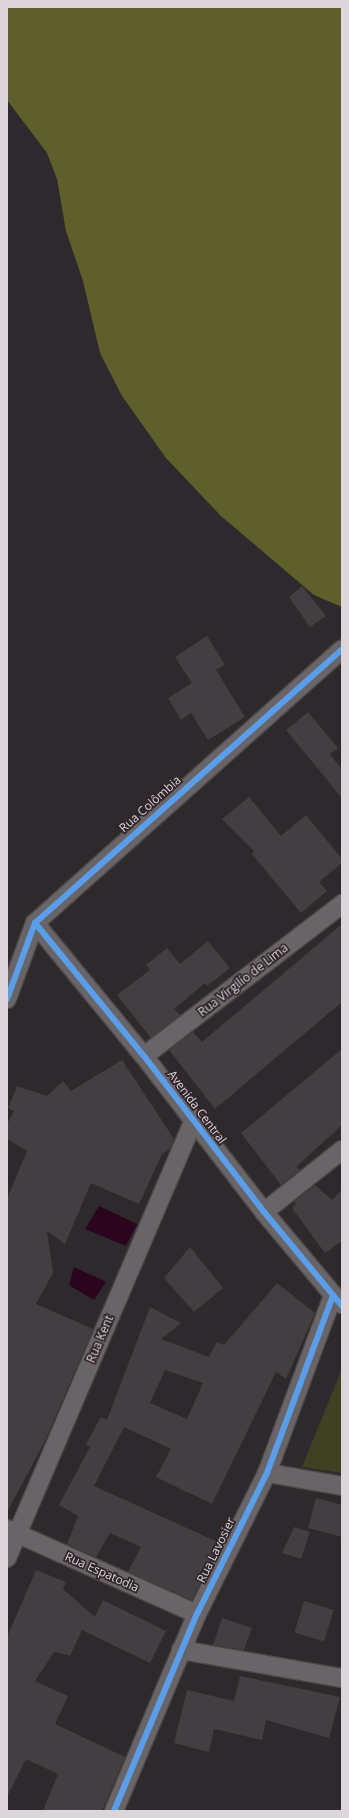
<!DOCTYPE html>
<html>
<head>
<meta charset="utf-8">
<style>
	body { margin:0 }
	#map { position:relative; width:349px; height:1818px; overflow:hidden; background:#2e292c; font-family:"Open Sans",sans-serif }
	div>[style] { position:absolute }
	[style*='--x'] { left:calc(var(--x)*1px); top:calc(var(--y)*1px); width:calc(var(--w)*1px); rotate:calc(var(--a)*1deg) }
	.green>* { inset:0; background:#404122 }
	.forest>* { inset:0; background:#5e5f2a }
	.water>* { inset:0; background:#2b041e }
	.building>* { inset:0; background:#433e41; transform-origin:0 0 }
	.roads { filter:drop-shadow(1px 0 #4a4548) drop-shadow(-1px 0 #4a4548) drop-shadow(0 1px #4a4548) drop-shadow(0 -1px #4a4548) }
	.minor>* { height:18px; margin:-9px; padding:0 9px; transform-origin:9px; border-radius:9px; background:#696467 }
	.cycleway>* { height:6px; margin:-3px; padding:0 3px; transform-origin:3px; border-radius:3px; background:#5a9eea }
	span { translate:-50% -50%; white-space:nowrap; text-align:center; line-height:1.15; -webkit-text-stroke:3.5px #31262c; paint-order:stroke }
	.street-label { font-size:12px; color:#dcd5d9 }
	.frame { position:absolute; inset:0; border:8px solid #dcd5d9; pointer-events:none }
</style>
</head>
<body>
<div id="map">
	<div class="green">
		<i style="clip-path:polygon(342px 1369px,342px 1473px,302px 1467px)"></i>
	</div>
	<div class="forest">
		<i style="clip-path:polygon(7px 7px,342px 7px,342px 607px,314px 595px,221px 516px,166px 458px,122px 396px,100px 353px,83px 281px,66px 231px,57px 179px,47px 153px,7px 100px)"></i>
	</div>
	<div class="water">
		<i style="clip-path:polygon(99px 1206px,137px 1224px,126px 1246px,85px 1229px)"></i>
		<i style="clip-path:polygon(74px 1267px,106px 1282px,94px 1300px,69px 1285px)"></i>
	</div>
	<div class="building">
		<i style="clip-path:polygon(302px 586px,326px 616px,310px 627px,289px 597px)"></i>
		<i style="clip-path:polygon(207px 636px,225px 665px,216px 670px,245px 717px,208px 740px,191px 713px,181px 720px,168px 698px,192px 683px,175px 657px)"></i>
		<i style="clip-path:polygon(308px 712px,338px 748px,330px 754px,342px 770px,342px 798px,286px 730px)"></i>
		<i style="clip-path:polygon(249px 797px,281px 836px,306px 815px,342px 859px,342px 863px,319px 882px,327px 891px,301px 913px,252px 854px,254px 851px,222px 819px)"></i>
		<i style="clip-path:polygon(342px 924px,342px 1002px,215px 1109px,169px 1050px,193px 1032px,202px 1042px)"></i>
		<i style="clip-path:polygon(208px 941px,230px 968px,207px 986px,205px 983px,174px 1009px,180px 1015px,151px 1038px,117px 995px,150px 970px,146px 965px,167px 948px,180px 964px)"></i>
		<i style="clip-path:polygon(342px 1049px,342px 1125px,296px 1167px,300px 1170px,281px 1185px,241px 1133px)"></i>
		<i style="clip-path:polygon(122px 1060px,174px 1139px,170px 1149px,162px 1154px,139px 1204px,91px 1183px,65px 1244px,47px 1231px,53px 1273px,36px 1304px,93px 1329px,45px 1441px,7px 1512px,7px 1199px,27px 1151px,7px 1139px,7px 1124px,14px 1111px,8px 1108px,17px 1086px,47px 1096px,63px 1081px,71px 1091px)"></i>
		<i style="clip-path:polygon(315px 1185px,332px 1200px,342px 1190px,342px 1241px,325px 1253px,292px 1208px,296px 1204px,294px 1202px)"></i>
		<i style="clip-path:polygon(190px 1247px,223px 1288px,194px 1312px,164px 1278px)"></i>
		<i style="clip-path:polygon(evenodd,277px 1283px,315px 1313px,286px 1379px,276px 1372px,212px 1504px,156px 1477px,171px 1449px,124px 1427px,94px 1486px,220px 1543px,192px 1600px,128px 1572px,141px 1547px,110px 1533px,96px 1557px,67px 1544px,78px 1516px,59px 1505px,90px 1447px,86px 1444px,101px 1417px,107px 1420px,150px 1307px,181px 1323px,161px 1339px,209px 1357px,217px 1342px,224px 1345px,277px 1283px,165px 1370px,203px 1383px,187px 1419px,150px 1403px,165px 1370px)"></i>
		<i style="clip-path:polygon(316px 1498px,342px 1505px,342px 1537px,308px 1528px)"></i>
		<i style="clip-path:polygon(294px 1527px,310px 1532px,301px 1559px,282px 1553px)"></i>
		<i style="clip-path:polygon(36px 1570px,66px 1582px,63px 1589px,95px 1617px,103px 1600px,166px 1631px,150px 1663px,82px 1630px,70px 1656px,54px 1652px,35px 1681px,68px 1696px,55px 1724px,125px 1757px,102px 1811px,43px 1811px,58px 1774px,26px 1759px,7px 1797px,7px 1637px)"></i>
		<i style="left:304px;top:1601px;width:31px;height:33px;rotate:17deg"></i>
		<i style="clip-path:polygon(222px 1618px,252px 1628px,244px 1650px,213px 1645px)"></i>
		<i style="clip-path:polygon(240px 1676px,340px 1697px,329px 1738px,266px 1720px,262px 1740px,214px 1729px,209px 1752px,174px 1743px,187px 1690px,234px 1701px)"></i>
	</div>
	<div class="roads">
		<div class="minor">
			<i style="--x:35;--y:923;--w:172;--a:50.7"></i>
			<i style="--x:144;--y:1056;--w:197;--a:52.4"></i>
			<i style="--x:264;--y:1212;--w:120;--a:50.1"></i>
			<i style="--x:7;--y:999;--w:81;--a:-69.8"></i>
			<i style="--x:35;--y:923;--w:411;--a:-41.7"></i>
			<i style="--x:144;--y:1056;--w:250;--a:-37.5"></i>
			<i style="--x:264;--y:1212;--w:100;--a:-38.5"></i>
			<i style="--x:267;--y:1473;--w:76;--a:9.8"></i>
			<i style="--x:7;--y:1529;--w:208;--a:24.1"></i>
			<i style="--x:7;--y:1558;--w:476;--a:-66.9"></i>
			<i style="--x:181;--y:1650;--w:163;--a:9.9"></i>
			<i style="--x:114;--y:1811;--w:214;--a:-67.2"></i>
			<i style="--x:197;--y:1614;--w:157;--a:-63.6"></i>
			<i style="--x:267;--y:1473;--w:189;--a:-69.6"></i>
		</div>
	</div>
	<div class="cycleway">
		<i style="--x:35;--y:923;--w:172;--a:50.7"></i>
		<i style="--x:144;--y:1056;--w:197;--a:52.4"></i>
		<i style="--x:264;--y:1212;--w:122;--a:50.3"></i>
		<i style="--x:7;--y:999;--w:81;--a:-69.8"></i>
		<i style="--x:35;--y:923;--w:411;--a:-41.7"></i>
		<i style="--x:114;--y:1811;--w:214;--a:-67.2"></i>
		<i style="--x:197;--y:1614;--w:157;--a:-63.6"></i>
		<i style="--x:267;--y:1473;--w:189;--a:-69.6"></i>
	</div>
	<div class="street-label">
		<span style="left:150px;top:804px;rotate:-42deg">Rua Colômbia</span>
		<span style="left:243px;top:980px;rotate:-38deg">Rua Virgilío de Lima</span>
		<span style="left:197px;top:1107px;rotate:53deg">Avenida Central</span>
		<span style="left:100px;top:1339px;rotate:-67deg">Rua Kent</span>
		<span style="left:216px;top:1550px;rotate:-64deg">Rua Lavosier</span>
		<span style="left:102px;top:1572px;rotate:24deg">Rua Espatodia</span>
	</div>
	<div class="frame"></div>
</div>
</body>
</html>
